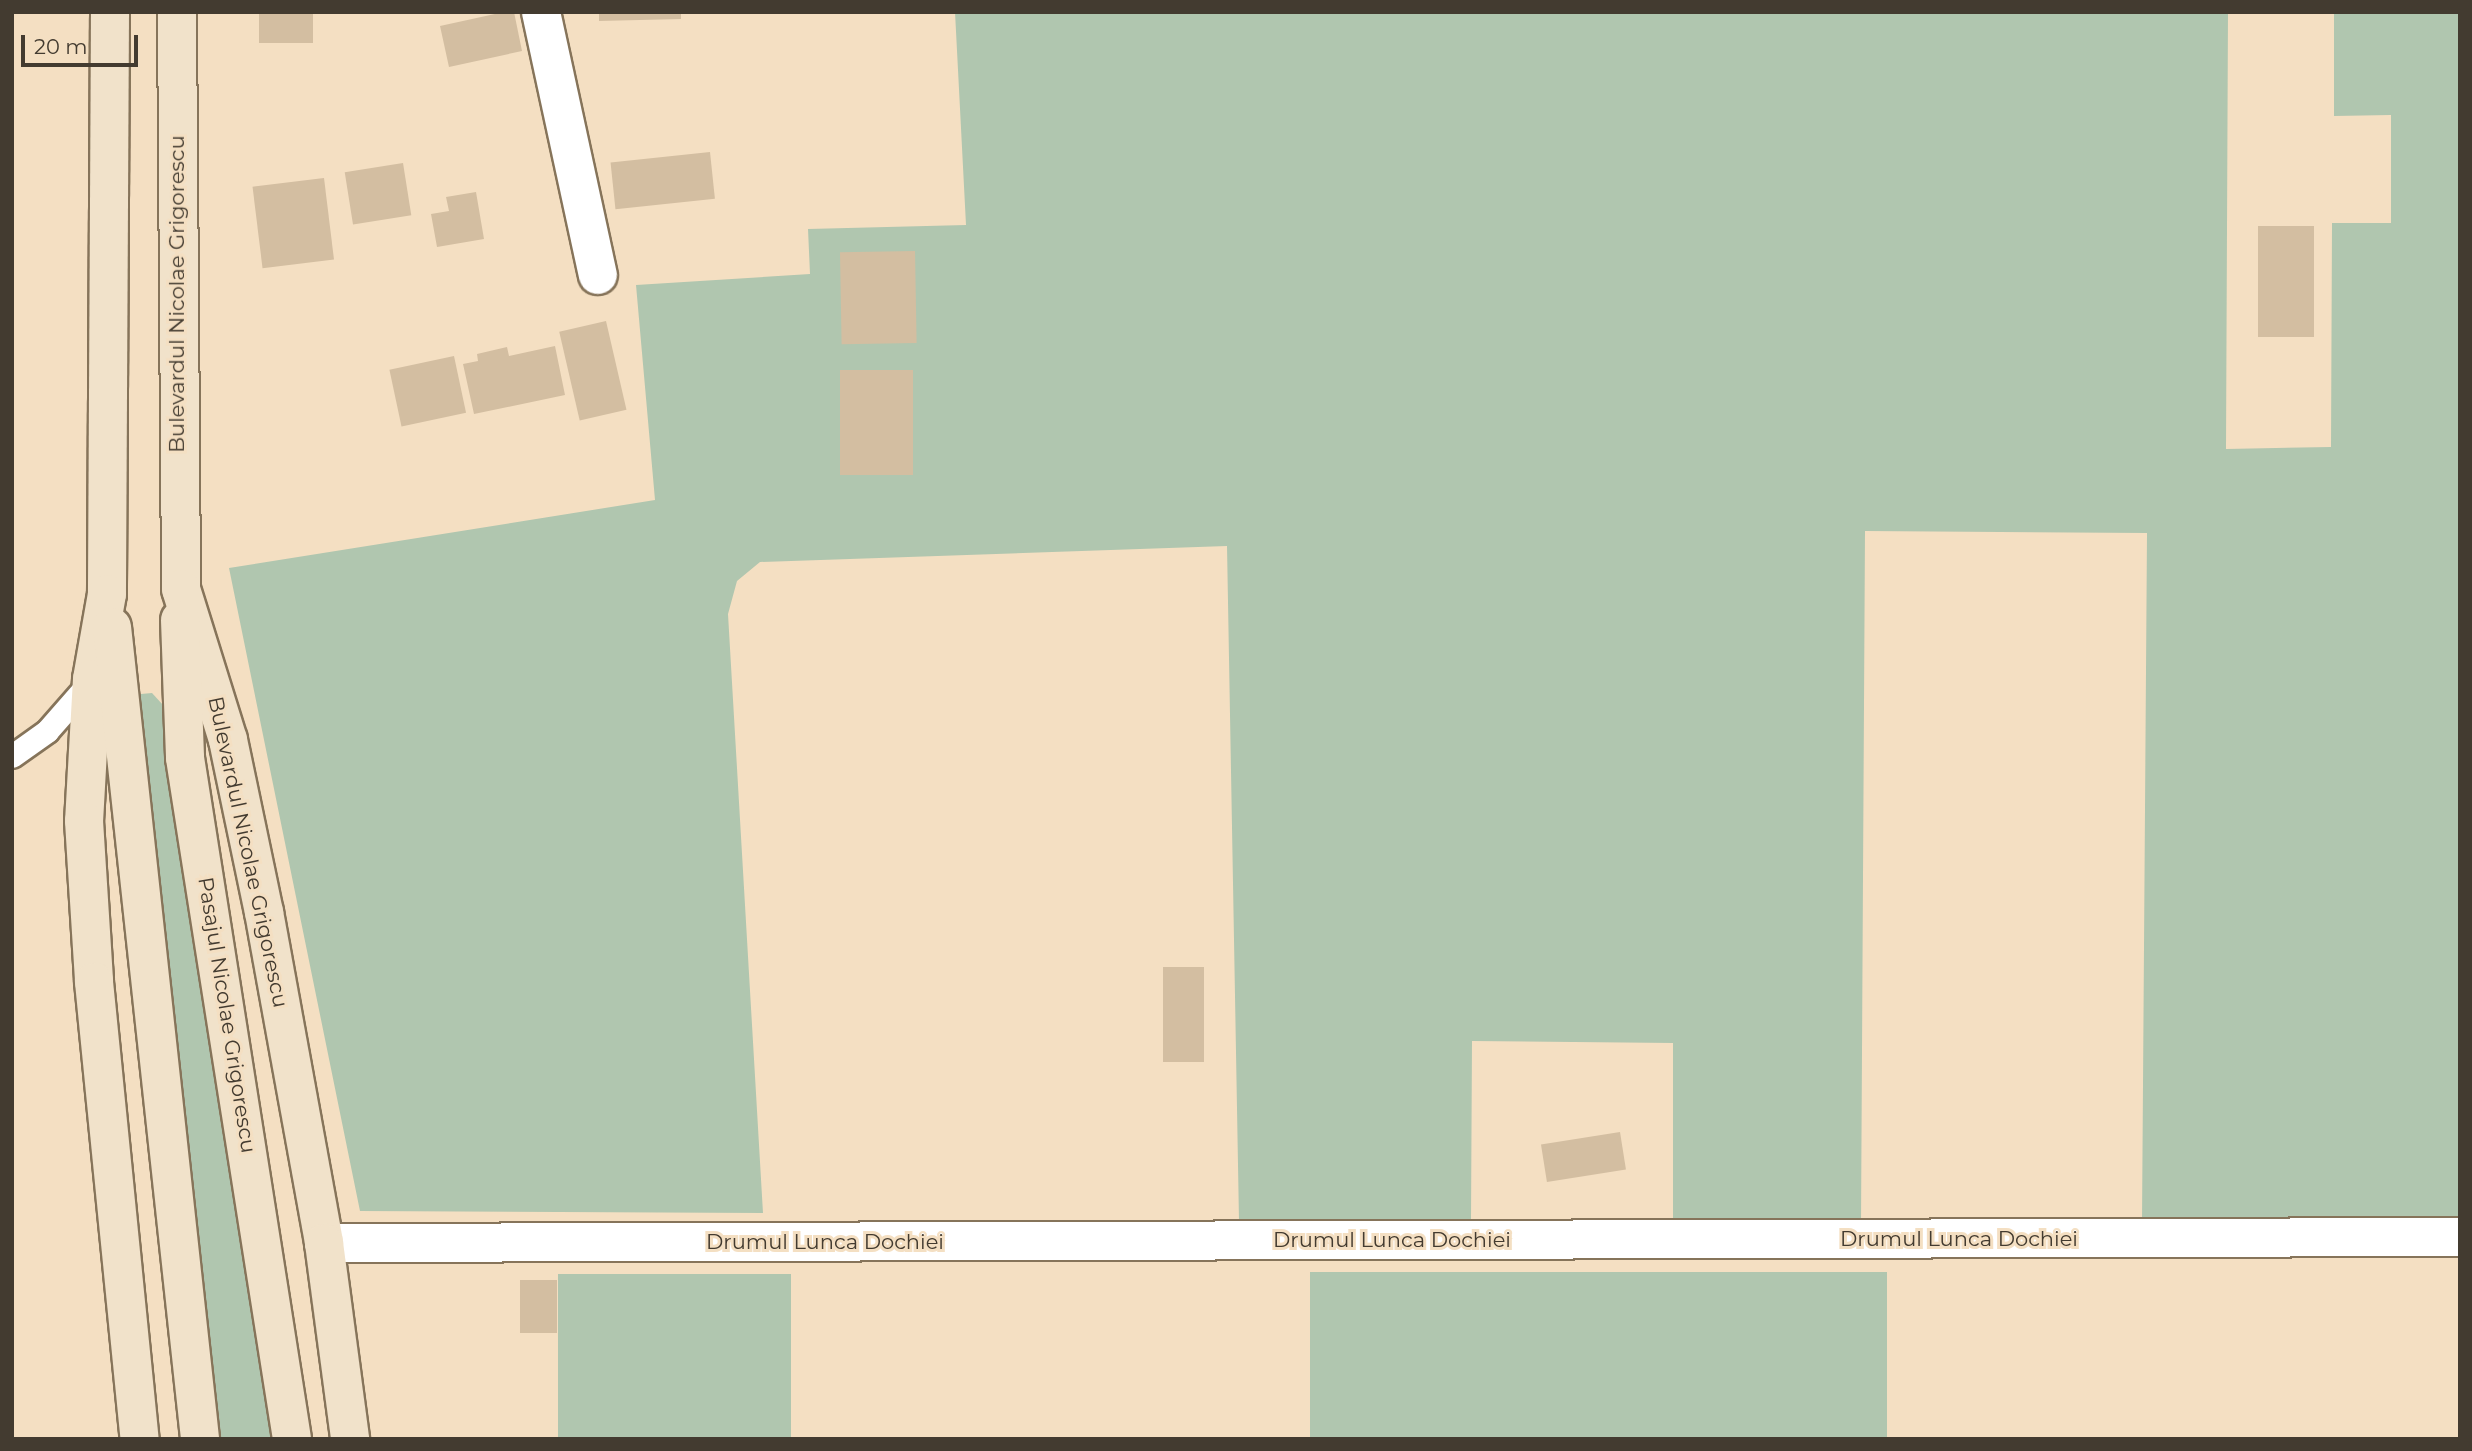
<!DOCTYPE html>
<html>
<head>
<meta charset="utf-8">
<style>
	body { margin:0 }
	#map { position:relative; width:2472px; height:1451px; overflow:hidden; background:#f4dfc2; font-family:Montserrat,sans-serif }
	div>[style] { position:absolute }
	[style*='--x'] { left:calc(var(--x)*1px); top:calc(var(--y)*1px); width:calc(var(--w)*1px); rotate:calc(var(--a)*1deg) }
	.green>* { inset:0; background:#b0c6af; transform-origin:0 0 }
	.building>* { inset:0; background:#d3bea1; transform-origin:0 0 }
	.roads { filter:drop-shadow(2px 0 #86745a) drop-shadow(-2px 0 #86745a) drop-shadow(0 2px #86745a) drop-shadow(0 -2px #86745a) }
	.service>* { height:23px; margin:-11.5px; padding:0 11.5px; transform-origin:11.5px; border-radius:11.5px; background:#fff }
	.minor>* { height:38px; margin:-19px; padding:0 19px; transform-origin:19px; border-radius:19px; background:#fff }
	.tertiary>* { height:38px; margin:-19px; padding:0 19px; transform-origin:19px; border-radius:19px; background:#fff }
	.secondary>* { height:38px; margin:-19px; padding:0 19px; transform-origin:19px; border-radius:19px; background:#f1e2ca }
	span { translate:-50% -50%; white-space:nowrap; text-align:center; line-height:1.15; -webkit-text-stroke:6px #f4dfc2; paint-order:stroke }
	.street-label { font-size:21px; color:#433b30 }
	.frame { position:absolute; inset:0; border:14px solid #433b30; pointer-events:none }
	.scale { position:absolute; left:21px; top:35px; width:117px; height:32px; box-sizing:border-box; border:4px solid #433b30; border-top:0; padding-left:9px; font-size:21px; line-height:24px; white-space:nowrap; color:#433b30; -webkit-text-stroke:5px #f4dfc2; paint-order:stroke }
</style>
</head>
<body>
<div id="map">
	<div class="green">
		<i style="clip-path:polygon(955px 12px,2228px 12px,2226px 449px,2331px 447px,2332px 223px,2391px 223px,2391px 115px,2334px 116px,2334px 12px,2460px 12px,2460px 1220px,2142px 1222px,2147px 533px,1865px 531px,1861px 1226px,1673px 1222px,1673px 1043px,1472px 1041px,1471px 1220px,1239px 1221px,1227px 546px,760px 562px,737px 581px,728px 614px,763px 1213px,360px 1211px,229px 568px,655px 500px,636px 285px,810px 274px,808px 229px,966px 225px)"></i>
		<i style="clip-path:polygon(152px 693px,163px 705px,273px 1439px,219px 1439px,136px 701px,141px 694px)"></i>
		<i style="left:1310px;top:1272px;width:577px;height:167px"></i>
		<i style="left:558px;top:1274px;width:233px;height:165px"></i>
	</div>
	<div class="building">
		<i style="left:259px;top:12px;width:54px;height:31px"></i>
		<i style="clip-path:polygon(504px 12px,514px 12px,522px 51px,449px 67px,440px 26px)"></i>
		<i style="clip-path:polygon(599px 12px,681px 12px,681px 19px,599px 21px)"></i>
		<i style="left:710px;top:152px;width:47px;height:100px;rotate:84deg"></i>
		<i style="left:403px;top:163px;width:53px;height:59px;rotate:81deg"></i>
		<i style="left:324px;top:178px;width:82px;height:72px;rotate:83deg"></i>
		<i style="clip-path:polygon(476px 192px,484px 239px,437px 247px,431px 214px,449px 211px,446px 197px)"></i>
		<i style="left:2258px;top:226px;width:56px;height:111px"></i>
		<i style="left:915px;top:251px;width:92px;height:75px;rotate:89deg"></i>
		<i style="left:606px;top:321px;width:91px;height:48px;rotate:77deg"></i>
		<i style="clip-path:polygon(555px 346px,565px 395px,474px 414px,463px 364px,478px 361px,477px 354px,507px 347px,509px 356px)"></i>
		<i style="left:454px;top:356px;width:58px;height:66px;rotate:78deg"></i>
		<i style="left:840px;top:370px;width:73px;height:105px"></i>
		<i style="left:1163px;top:967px;width:41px;height:95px"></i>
		<i style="left:1620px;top:1132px;width:38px;height:80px;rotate:81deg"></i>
		<i style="left:520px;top:1280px;width:37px;height:53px"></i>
	</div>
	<div class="roads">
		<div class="service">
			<i style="--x:12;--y:756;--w:43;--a:-35.5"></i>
			<i style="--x:47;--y:731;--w:65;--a:-48.7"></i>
		</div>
		<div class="minor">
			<i style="--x:541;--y:12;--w:269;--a:77.8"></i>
		</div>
		<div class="tertiary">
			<i style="--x:324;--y:1243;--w:2136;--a:-0.16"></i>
		</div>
		<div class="secondary">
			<i style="--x:110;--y:12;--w:582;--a:90.3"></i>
			<i style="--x:107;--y:594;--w:86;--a:100"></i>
			<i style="--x:92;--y:679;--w:142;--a:93.2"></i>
			<i style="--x:84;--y:821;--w:161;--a:86.4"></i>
			<i style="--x:94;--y:982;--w:459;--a:84.3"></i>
			<i style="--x:177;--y:12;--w:577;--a:89.6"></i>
			<i style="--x:181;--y:589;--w:158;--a:72.7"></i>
			<i style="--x:228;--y:740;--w:176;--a:78.2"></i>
			<i style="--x:264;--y:912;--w:336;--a:79.7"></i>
			<i style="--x:324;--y:1243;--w:198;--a:82.4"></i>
			<i style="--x:180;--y:620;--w:138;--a:87.9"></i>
			<i style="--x:185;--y:758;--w:689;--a:81.07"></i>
			<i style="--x:112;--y:627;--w:817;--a:83.81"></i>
		</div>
	</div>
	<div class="street-label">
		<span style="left:177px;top:294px;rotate:-90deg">Bulevardul Nicolae Grigorescu</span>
		<span style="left:248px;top:852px;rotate:78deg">Bulevardul Nicolae Grigorescu</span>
		<span style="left:227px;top:1015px;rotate:81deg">Pasajul Nicolae Grigorescu</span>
		<span style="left:1959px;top:1239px">Drumul Lunca Dochiei</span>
		<span style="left:1392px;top:1240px">Drumul Lunca Dochiei</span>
		<span style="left:825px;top:1242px">Drumul Lunca Dochiei</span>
	</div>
	<div class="frame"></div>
	<div class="scale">20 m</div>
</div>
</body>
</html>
